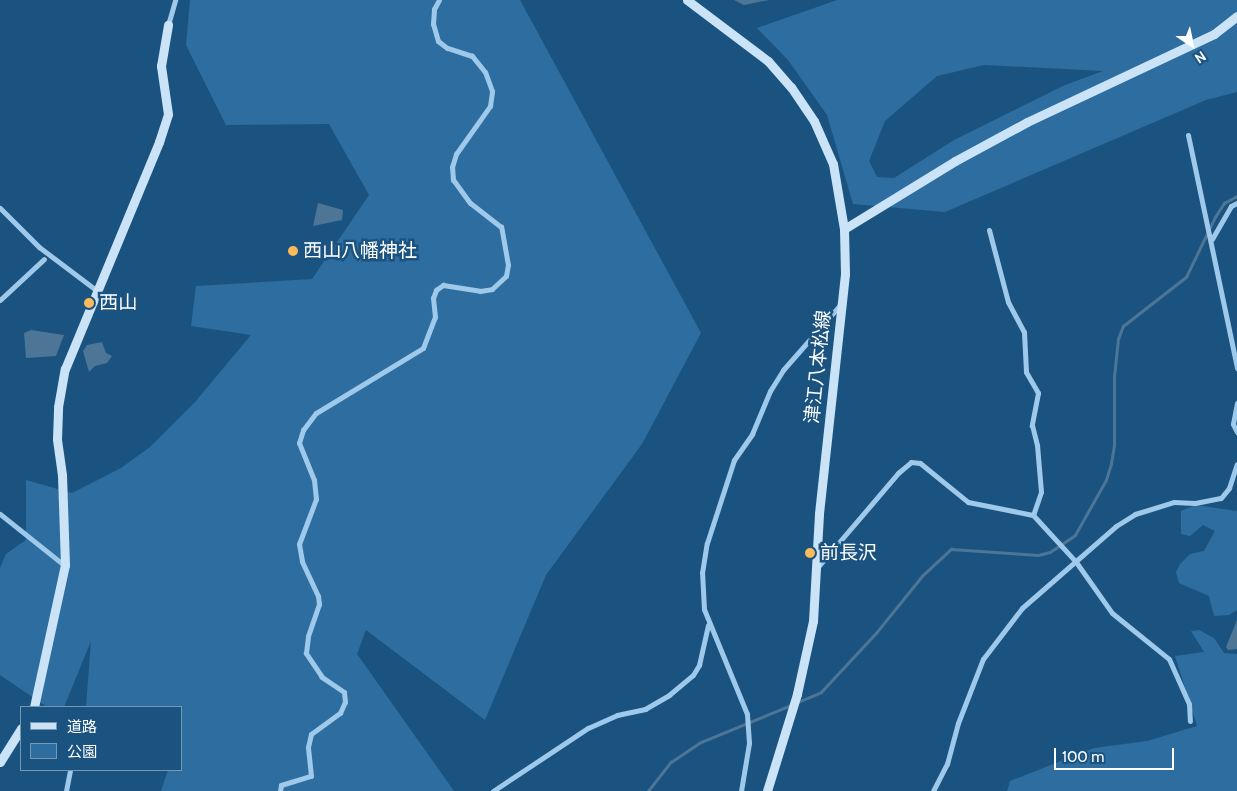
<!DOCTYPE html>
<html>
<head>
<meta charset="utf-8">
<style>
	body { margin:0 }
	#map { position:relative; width:1237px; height:791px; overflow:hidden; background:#1b5380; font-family:Cabin,"Noto Sans JP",sans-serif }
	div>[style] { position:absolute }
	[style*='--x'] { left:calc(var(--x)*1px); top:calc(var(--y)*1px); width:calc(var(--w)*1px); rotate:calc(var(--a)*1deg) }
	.green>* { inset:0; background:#2e6d9f }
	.water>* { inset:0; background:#4c7596 }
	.stream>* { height:2.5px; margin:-1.25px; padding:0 1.25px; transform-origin:1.25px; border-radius:1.25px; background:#4c7596 }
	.street>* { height:5px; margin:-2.5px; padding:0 2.5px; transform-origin:2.5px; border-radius:2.5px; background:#9ec9ea }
	.secondary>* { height:9px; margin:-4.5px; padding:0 4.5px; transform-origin:4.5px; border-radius:4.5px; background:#cae3f7 }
	.dots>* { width:14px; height:14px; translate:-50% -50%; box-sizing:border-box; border:2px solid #1b5380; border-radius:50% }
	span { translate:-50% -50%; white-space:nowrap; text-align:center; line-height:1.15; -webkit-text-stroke:5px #1b5380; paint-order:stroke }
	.poi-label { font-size:19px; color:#fff }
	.left { translate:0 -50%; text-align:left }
	.street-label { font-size:19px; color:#fff }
	.legend { position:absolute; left:20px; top:706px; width:162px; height:65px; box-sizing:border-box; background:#1b5380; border:1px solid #7698b3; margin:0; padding:6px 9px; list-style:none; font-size:15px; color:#fff }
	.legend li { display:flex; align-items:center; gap:10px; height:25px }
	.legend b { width:25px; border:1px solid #7698b3 }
	.north { position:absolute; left:1167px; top:20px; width:50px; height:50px; -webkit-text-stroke:4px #1b5380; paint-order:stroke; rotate:146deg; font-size:14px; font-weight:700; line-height:20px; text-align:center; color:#fff }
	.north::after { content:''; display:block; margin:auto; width:18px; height:22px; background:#fff; clip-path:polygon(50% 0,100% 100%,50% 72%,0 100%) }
	.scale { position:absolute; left:1054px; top:748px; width:120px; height:22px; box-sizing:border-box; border:2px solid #fff; border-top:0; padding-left:6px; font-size:15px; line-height:18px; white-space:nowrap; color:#fff; -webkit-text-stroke:4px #1b5380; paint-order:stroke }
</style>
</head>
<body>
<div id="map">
	<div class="green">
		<i style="clip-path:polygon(190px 0,520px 0,701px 333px,642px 444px,546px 575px,485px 720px,366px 630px,357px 654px,454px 791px,161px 791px,168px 770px,181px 770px,181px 707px,86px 707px,91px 641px,64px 707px,47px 707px,0 675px,0 568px,6px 554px,26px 540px,26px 480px,72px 493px,121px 468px,150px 447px,195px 402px,251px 335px,191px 326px,196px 286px,312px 279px,369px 195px,329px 124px,226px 125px,186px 45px)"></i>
		<i style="clip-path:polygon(evenodd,837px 0,1237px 0,1237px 92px,1206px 100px,945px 212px,853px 204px,827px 115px,788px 60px,757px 28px,837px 0,984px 65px,1103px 71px,1065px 85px,954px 140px,894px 178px,877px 177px,869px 161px,885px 121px,937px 76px,984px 65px)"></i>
		<i style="clip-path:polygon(1195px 505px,1237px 511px,1237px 610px,1229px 615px,1214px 616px,1209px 596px,1179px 583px,1176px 572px,1180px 564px,1190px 554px,1204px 551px,1215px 531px,1203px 525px,1190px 536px,1181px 534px,1181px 511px)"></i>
		<i style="clip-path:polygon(1199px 630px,1214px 638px,1224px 653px,1237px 654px,1237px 791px,1007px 791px,1010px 781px,1094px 748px,1147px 741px,1197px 726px,1175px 656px,1204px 652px,1191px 631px)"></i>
	</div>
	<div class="water">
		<i style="clip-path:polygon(734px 0,769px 0,744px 5px)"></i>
		<i style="clip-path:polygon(318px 203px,343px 210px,342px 220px,313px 226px)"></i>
		<i style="clip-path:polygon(31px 330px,64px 335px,56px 356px,26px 358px,24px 333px)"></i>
		<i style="clip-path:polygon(102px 342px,106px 353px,112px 356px,107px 363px,95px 366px,89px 372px,83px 351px,87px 345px)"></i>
		<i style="clip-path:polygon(1237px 620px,1237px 649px,1228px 650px,1226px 647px)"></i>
	</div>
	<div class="stream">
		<i style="--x:798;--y:702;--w:25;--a:-23"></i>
		<i style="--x:821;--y:692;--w:81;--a:-47"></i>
		<i style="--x:876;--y:633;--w:73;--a:-51.1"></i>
		<i style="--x:922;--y:576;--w:40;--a:-43"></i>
		<i style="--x:951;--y:549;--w:87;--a:3.9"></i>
		<i style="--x:1038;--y:555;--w:12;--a:-14"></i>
		<i style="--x:1050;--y:552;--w:30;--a:-34"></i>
		<i style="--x:1075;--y:535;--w:63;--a:-60.6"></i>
		<i style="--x:1106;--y:480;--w:17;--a:-73"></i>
		<i style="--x:1111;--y:464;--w:18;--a:-81"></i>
		<i style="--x:1114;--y:446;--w:69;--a:-90"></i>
		<i style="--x:1114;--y:377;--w:38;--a:-84"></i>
		<i style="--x:1118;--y:339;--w:14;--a:-69"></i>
		<i style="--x:1123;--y:326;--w:80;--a:-37.9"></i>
		<i style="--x:1186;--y:277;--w:67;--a:-64.2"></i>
		<i style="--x:1215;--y:217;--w:17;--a:-57"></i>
		<i style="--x:1224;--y:203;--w:15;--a:-28"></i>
		<i style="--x:648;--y:791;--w:37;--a:-52"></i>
		<i style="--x:671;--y:762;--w:34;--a:-34"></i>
		<i style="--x:699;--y:743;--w:100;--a:-22.4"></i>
	</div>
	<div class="street">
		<i style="--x:168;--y:25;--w:26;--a:-74"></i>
		<i style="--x:1188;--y:135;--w:238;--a:78.1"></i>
		<i style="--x:0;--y:208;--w:55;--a:45"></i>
		<i style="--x:39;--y:247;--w:71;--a:37"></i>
		<i style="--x:989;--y:230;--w:74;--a:75.2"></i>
		<i style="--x:1008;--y:302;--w:34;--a:62"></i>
		<i style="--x:1024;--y:332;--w:40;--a:87.1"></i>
		<i style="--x:1026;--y:372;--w:24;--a:60"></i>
		<i style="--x:1038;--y:393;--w:33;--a:101"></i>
		<i style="--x:1032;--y:425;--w:21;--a:76"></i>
		<i style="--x:1037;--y:445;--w:47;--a:85.1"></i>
		<i style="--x:1041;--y:492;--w:24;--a:109"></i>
		<i style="--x:1212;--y:239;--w:38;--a:-60"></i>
		<i style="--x:1231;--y:206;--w:7;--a:-27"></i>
		<i style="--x:0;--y:300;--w:60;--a:-43"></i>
		<i style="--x:1237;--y:403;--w:21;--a:101"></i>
		<i style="--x:1233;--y:424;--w:9;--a:63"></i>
		<i style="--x:0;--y:514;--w:82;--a:38.6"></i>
		<i style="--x:817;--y:568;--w:125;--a:-49.5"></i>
		<i style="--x:898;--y:473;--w:17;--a:-40"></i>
		<i style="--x:911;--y:462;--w:9;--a:6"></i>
		<i style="--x:920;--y:463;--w:62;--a:39.1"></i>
		<i style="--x:968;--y:502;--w:66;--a:11.3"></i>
		<i style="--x:1033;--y:515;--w:64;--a:47.5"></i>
		<i style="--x:1076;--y:562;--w:62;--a:54.8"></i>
		<i style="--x:1112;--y:613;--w:73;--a:38.9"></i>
		<i style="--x:1169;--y:659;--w:49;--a:66"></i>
		<i style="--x:1189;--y:704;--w:17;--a:87"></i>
		<i style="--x:66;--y:791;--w:21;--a:-79"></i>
		<i style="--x:280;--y:791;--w:6;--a:-81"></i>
		<i style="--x:281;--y:785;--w:31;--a:-17"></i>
		<i style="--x:311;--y:776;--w:29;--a:-96"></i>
		<i style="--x:308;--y:747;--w:13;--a:-77"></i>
		<i style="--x:311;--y:734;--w:36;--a:-36"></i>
		<i style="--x:340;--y:713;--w:12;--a:-66"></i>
		<i style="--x:345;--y:702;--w:10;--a:-96"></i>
		<i style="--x:344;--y:692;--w:27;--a:-146"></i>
		<i style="--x:322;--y:677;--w:29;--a:-124"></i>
		<i style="--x:306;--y:653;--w:17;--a:-83"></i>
		<i style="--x:308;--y:636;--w:34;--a:-71"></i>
		<i style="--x:319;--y:604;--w:8;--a:-97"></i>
		<i style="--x:318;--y:596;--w:38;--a:-115"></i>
		<i style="--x:302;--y:561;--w:17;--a:-100"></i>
		<i style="--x:299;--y:544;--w:48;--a:-69.3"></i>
		<i style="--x:316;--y:499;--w:19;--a:-96"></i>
		<i style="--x:314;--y:480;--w:40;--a:-112"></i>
		<i style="--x:299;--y:443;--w:14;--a:-73"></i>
		<i style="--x:303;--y:430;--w:21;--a:-53"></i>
		<i style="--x:316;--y:413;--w:125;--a:-31.3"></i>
		<i style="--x:423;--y:348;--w:33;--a:-69"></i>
		<i style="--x:435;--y:317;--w:19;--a:-96"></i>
		<i style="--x:433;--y:298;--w:9;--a:-69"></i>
		<i style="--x:436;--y:290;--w:9;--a:-36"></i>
		<i style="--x:443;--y:285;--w:37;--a:9"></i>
		<i style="--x:480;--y:291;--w:12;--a:-9"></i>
		<i style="--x:492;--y:289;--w:19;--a:-43"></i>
		<i style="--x:506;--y:276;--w:11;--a:-80"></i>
		<i style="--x:508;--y:265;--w:39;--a:-100"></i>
		<i style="--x:501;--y:227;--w:39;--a:-142"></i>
		<i style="--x:470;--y:203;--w:29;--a:-126"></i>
		<i style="--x:453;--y:180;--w:13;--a:-94"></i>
		<i style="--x:452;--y:167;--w:14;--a:-73"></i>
		<i style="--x:456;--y:154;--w:59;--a:-54.7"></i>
		<i style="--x:490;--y:106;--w:15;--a:-82"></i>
		<i style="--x:492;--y:91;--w:20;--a:-110"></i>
		<i style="--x:485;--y:72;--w:21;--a:-129"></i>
		<i style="--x:472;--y:56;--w:26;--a:-162"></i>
		<i style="--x:447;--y:48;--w:11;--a:-142"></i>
		<i style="--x:438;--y:41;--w:18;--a:-106"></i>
		<i style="--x:433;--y:24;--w:15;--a:-86"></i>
		<i style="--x:434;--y:9;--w:10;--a:-61"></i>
		<i style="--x:493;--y:791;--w:114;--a:-33.6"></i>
		<i style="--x:588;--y:728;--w:32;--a:-24"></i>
		<i style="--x:617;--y:715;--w:29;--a:-12"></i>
		<i style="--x:645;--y:709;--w:28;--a:-30"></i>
		<i style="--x:669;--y:695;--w:31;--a:-40"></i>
		<i style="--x:693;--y:675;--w:12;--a:-59"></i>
		<i style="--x:699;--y:665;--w:41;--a:-77.3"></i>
		<i style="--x:741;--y:791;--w:49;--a:-80.5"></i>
		<i style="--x:749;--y:743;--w:29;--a:-94"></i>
		<i style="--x:747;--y:714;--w:113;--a:-112.3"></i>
		<i style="--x:704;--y:609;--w:36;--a:-93"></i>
		<i style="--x:702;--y:573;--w:30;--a:-81"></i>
		<i style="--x:707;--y:543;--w:87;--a:-72"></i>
		<i style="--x:734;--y:460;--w:32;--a:-55"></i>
		<i style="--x:752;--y:434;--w:47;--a:-67.3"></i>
		<i style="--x:770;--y:391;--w:25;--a:-58"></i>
		<i style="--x:783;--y:370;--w:86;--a:-48.8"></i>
		<i style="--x:933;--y:791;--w:30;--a:-63"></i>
		<i style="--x:947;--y:764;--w:42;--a:-75"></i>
		<i style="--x:958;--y:723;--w:69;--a:-68.7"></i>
		<i style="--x:983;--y:659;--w:64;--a:-52.6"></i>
		<i style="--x:1022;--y:608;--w:125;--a:-41.1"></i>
		<i style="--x:1116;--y:526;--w:22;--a:-32"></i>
		<i style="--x:1135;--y:514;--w:41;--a:-17.1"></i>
		<i style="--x:1174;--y:502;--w:21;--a:3"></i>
		<i style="--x:1195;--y:503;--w:26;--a:-11"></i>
		<i style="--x:1221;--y:498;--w:13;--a:-51"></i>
		<i style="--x:1229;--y:488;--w:25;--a:-72"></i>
	</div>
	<div class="secondary">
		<i style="--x:687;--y:0;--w:101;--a:37"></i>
		<i style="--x:768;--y:61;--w:35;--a:49"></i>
		<i style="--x:791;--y:87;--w:41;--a:55.9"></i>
		<i style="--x:814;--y:121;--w:47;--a:66.2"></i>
		<i style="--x:833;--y:164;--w:66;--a:80.4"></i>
		<i style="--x:844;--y:229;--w:45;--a:88.7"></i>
		<i style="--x:845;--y:274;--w:241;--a:96.2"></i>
		<i style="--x:819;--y:514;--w:107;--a:93.2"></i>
		<i style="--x:813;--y:621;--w:75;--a:102.4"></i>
		<i style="--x:797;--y:694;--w:102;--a:107.2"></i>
		<i style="--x:844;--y:229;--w:130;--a:-31.5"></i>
		<i style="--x:955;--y:161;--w:82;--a:-28.4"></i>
		<i style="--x:1027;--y:122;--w:207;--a:-25.2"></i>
		<i style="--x:1214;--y:34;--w:29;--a:-38"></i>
		<i style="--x:34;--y:707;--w:145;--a:-77.7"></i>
		<i style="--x:65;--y:565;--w:90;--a:-91.9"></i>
		<i style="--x:62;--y:475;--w:36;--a:-98"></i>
		<i style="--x:57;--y:439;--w:32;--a:-88"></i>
		<i style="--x:58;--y:407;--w:39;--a:-80"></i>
		<i style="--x:65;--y:369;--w:246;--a:-67.5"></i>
		<i style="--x:159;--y:142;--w:29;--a:-72"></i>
		<i style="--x:168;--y:114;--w:49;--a:-98.3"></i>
		<i style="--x:161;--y:66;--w:42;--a:-80.3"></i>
		<i style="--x:0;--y:762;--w:40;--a:-58"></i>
	</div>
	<div class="dots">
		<i style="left:293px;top:251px;background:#fbba5b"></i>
		<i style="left:89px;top:303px;background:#fbba5b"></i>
		<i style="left:810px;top:553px;background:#fbba5b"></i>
	</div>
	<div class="poi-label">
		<span class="left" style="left:303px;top:251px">西山八幡神社</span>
		<span class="left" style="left:99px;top:303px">西山</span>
		<span class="left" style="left:820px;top:553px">前長沢</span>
	</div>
	<div class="street-label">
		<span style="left:818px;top:367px;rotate:-84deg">津江八本松線</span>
	</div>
	<ul class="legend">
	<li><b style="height:6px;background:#cae3f7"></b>道路</li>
	<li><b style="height:14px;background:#2e6d9f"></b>公園</li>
	</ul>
	<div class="north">N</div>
	<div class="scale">100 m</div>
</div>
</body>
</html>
